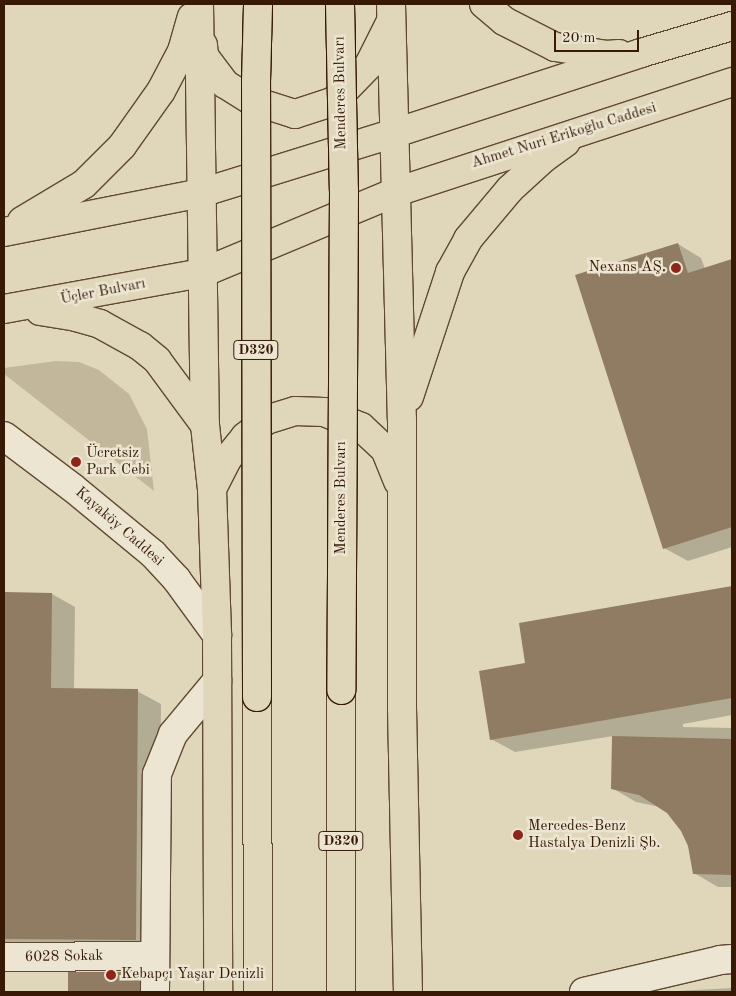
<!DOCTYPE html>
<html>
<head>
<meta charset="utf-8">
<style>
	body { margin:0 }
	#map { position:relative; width:736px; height:996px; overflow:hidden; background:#e0d7ba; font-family:"Old Standard TT",serif }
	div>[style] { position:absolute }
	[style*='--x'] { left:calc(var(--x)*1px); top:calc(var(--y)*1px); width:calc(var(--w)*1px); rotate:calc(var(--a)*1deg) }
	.green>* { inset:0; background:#c3b79b }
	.shadow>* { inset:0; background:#0003 }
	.building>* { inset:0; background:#8f7c63; transform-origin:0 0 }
	.roads { filter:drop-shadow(1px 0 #614832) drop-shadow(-1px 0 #614832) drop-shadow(0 1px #614832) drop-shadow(0 -1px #614832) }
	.street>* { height:28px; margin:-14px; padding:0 14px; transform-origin:14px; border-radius:14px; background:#ebe5d2 }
	.secondary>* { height:28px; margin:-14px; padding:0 14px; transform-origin:14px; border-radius:14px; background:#ebe5d2 }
	.primary>* { height:28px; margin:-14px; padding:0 14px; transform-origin:14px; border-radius:14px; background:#e0d7ba }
	.bridges { filter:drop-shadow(1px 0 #371905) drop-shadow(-1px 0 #371905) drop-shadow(0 1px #371905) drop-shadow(0 -1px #371905) }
	.primary-bridge>* { height:28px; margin:-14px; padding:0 14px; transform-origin:14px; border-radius:14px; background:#e0d7ba }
	.dots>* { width:14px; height:14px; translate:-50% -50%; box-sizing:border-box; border:2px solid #ebe5d2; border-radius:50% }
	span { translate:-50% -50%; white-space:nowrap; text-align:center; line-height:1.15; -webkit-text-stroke:5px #ebe5d2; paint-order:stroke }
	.shield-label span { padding:1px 4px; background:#ebe5d2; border:1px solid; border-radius:4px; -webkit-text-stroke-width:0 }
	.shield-label { font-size:14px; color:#371905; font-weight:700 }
	.street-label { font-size:15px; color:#371905 }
	.poi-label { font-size:15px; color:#371905 }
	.right { translate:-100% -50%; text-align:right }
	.left { translate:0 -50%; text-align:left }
	.frame { position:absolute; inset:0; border:5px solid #371905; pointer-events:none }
	.scale { position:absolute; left:554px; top:30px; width:85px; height:22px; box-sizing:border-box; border:2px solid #371905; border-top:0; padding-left:6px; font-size:15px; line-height:18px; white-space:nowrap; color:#371905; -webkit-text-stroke:4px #ebe5d2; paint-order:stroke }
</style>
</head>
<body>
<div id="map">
	<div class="green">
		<i style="clip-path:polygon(56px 361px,79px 362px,99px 370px,129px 394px,147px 429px,154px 491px,4px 374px,4px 368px)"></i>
	</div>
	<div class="shadow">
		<i style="clip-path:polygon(678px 244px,701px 258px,705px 269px,732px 261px,732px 547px,688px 561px,664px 548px)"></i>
		<i style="clip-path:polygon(732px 588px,732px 715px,683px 724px,683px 727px,732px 728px,732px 887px,718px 887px,694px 873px,690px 846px,682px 830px,668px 812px,660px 807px,636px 802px,612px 788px,613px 736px,515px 752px,491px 739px,527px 664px,520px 624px)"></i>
		<i style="clip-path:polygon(4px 594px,52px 594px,75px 607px,74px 690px,137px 691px,161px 704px,159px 953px,4px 951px,6px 700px,4px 700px)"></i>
		<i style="clip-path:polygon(69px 973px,139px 973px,162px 986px,163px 992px,69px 992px)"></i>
		<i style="clip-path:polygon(732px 988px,732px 992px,657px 992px,658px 992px)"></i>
	</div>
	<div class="building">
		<i style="clip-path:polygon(678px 243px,688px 273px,732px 259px,732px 527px,663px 549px,575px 275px)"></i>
		<i style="clip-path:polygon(732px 586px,732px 698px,490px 740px,479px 671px,525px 663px,519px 623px)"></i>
		<i style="clip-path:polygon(4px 592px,52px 593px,51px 688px,138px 689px,136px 940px,4px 939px)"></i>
		<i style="clip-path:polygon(612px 736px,732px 739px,732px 875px,693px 874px,688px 846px,681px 831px,667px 813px,639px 795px,611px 789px)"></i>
		<i style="left:68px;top:972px;width:72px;height:20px"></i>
	</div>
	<div class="roads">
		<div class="street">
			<i style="--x:4;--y:957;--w:149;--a:-0.4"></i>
			<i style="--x:155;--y:992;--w:218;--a:-89.5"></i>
			<i style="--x:157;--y:774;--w:43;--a:-68.2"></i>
			<i style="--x:173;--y:734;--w:69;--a:-50.3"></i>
			<i style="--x:584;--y:992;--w:140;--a:-13.2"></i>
			<i style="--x:720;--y:960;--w:12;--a:-5"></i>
		</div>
		<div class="secondary">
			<i style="--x:4;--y:436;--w:86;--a:37"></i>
			<i style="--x:73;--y:488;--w:104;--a:39.5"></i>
			<i style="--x:153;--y:554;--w:35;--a:47"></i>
			<i style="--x:177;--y:580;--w:68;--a:54"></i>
		</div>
		<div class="primary">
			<i style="--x:199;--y:4;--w:421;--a:89.2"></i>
			<i style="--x:205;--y:425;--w:64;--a:83.8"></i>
			<i style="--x:212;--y:489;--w:146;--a:88"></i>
			<i style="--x:217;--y:635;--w:357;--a:89.8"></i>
			<i style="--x:391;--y:4;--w:416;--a:88.5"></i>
			<i style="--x:402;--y:420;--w:288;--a:90"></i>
			<i style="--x:402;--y:708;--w:284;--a:88.8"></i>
			<i style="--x:484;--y:4;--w:26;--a:40"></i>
			<i style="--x:504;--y:21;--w:57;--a:27"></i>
			<i style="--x:555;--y:47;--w:53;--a:8.7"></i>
			<i style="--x:607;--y:55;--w:12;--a:-5"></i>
			<i style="--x:203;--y:45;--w:11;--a:85"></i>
			<i style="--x:204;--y:56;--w:35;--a:53"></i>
			<i style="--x:225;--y:84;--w:31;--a:32"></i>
			<i style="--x:251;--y:100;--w:46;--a:17.7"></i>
			<i style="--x:295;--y:114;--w:40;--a:-18"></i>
			<i style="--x:333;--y:102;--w:52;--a:-45.8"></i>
			<i style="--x:369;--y:65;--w:47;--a:-63.4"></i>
			<i style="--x:22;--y:221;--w:72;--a:-30.8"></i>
			<i style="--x:84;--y:184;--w:54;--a:-45"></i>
			<i style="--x:122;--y:146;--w:67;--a:-54.7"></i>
			<i style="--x:161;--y:91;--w:45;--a:-62.3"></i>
			<i style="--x:182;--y:51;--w:35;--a:-74"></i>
			<i style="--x:4;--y:232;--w:201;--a:-11.2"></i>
			<i style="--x:201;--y:193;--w:203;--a:-17.2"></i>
			<i style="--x:395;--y:133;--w:259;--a:-18"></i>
			<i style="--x:641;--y:53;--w:95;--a:-16.5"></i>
			<i style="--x:4;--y:309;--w:201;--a:-10.3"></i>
			<i style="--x:202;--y:273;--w:210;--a:-22.7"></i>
			<i style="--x:396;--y:192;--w:354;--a:-18.1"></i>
			<i style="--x:40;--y:311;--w:36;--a:9"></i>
			<i style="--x:76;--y:317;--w:25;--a:16"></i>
			<i style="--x:100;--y:324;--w:46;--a:28.8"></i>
			<i style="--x:140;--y:346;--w:22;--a:39"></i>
			<i style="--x:157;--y:360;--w:81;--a:53.6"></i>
			<i style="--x:409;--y:397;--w:132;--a:-71.8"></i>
			<i style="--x:450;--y:272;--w:38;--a:-61"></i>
			<i style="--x:468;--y:239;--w:65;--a:-50"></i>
			<i style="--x:510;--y:189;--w:46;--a:-42.4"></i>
			<i style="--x:544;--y:158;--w:27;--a:-36"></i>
			<i style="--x:212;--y:489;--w:35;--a:-63"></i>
			<i style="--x:228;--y:458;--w:27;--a:-51"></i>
			<i style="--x:245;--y:437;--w:27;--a:-39"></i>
			<i style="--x:266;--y:420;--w:30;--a:-17"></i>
			<i style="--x:295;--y:411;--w:29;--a:2"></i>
			<i style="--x:324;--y:412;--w:40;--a:22"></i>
			<i style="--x:361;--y:427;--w:33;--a:43"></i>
			<i style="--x:385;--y:449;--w:35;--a:68"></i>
			<i style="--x:257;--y:697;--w:295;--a:89.8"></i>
			<i style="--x:341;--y:992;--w:302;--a:-90"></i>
		</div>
	</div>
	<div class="bridges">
		<div class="primary-bridge">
			<i style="--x:340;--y:4;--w:187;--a:88.8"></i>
			<i style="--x:344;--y:191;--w:499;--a:90.3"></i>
			<i style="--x:257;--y:697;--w:615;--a:-90.09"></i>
			<i style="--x:256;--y:82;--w:78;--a:-88.5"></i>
		</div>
	</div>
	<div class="dots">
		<i style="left:676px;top:268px;background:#8f2418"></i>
		<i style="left:76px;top:462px;background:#8f2418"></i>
		<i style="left:518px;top:835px;background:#8f2418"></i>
		<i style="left:111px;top:975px;background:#8f2418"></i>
	</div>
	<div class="shield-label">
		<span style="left:256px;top:350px">D320</span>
		<span style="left:341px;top:841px">D320</span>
	</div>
	<div class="street-label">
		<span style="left:341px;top:93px;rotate:-91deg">Menderes Bulvarı</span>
		<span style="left:564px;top:136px;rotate:-17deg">Ahmet Nuri Erikoğlu Caddesi</span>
		<span style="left:103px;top:292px;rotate:-11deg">Üçler Bulvarı</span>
		<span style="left:342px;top:498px;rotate:-90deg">Menderes Bulvarı</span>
		<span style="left:119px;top:527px;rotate:41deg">Kayaköy Caddesi</span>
		<span style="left:64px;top:957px;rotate:-1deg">6028 Sokak</span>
	</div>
	<div class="poi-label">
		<span class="right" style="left:666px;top:268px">Nexans AŞ.</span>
		<span class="left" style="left:86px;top:462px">Ücretsiz<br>Park Cebi</span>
		<span class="left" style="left:528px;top:835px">Mercedes-Benz<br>Hastalya Denizli Şb.</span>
		<span class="left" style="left:121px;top:975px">Kebapçı Yaşar Denizli</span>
	</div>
	<div class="frame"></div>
	<div class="scale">20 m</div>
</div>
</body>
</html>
